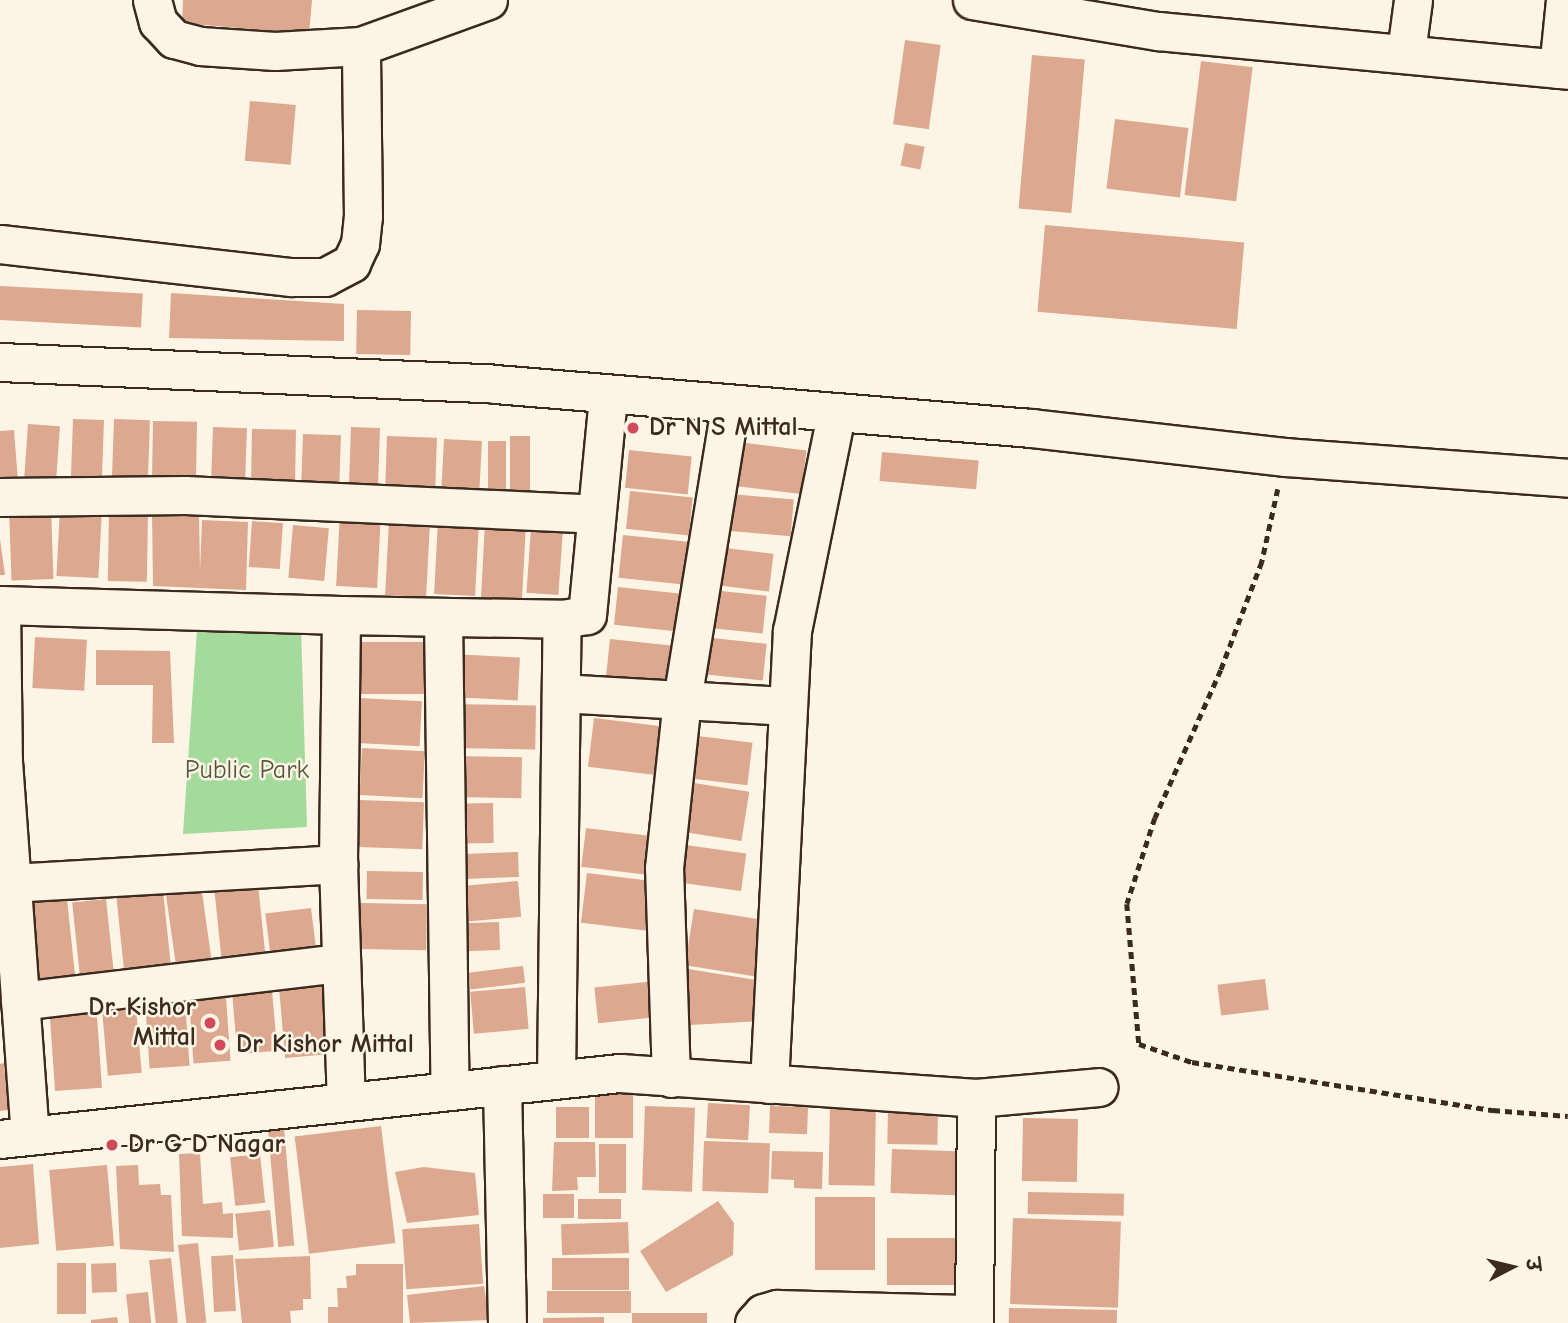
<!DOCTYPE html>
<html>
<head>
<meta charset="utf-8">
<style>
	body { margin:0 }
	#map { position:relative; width:1568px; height:1323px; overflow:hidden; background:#fcf5e5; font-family:"Comic Neue","Playpen Sans Deva",sans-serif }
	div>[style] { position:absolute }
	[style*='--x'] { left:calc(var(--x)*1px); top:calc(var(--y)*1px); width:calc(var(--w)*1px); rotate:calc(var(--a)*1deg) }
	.green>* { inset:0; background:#a4da9c }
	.building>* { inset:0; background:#dca88f; transform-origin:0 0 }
	.path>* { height:4.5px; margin-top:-2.25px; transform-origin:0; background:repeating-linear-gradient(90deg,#3b2a1e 0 7px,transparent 0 12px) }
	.roads { filter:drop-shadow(2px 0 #3b2a1e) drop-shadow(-2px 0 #3b2a1e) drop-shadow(0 2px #3b2a1e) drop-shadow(0 -2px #3b2a1e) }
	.minor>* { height:37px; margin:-18.5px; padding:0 18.5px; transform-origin:18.5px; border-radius:18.5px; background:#fcf5e5 }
	.dots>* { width:19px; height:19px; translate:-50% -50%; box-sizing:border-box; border:4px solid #fcf5e5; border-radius:50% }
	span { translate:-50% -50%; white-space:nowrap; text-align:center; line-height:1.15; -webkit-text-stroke:5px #fcf5e5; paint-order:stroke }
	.poi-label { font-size:26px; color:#3b2a1e; font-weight:700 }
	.left { translate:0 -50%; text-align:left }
	.right { translate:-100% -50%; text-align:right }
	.park-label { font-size:26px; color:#55563e }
	.north { position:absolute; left:1477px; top:1232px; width:70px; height:70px; -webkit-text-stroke:5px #fcf5e5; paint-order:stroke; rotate:83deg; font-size:19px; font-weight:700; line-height:28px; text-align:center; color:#3b2a1e }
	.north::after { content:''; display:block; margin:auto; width:24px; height:32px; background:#3b2a1e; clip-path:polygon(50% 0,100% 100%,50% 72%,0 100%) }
</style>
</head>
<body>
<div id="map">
	<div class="green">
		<i style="clip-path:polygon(301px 626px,307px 827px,183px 834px,197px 630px)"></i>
	</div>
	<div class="building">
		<i style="clip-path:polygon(183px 0,312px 0,309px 34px,182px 23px)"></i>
		<i style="left:905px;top:40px;width:36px;height:85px;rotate:8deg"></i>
		<i style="left:1032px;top:55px;width:53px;height:154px;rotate:5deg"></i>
		<i style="left:1201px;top:61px;width:52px;height:135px;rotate:7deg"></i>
		<i style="left:250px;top:101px;width:46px;height:60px;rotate:5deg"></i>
		<i style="left:1115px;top:119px;width:74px;height:70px;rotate:7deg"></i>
		<i style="left:905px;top:143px;width:20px;height:23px;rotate:11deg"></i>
		<i style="left:1045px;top:225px;width:200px;height:87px;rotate:5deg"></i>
		<i style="left:0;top:286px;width:143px;height:34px;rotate:3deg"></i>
		<i style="clip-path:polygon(171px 293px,344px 304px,344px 341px,169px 338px)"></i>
		<i style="left:357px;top:310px;width:54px;height:44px;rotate:1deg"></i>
		<i style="left:73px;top:419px;width:31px;height:71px;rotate:2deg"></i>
		<i style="left:114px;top:419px;width:36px;height:66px;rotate:2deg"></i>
		<i style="left:153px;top:421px;width:44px;height:64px;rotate:1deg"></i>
		<i style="left:28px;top:424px;width:32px;height:67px;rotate:4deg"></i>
		<i style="left:213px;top:427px;width:34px;height:65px;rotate:2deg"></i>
		<i style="left:351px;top:427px;width:29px;height:69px;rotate:2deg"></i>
		<i style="left:252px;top:429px;width:44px;height:63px;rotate:1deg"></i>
		<i style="clip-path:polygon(14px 430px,18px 482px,0 483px,0 431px)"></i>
		<i style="left:303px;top:434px;width:38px;height:59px;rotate:2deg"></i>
		<i style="left:387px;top:436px;width:50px;height:60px;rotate:2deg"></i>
		<i style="left:510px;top:436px;width:20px;height:60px"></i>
		<i style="left:444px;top:439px;width:38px;height:60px;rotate:3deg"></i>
		<i style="left:488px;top:441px;width:18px;height:59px"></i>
		<i style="left:730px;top:441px;width:77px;height:44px;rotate:7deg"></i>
		<i style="left:629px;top:450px;width:63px;height:38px;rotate:6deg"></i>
		<i style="left:882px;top:452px;width:97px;height:29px;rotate:5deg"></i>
		<i style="left:630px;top:491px;width:63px;height:38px;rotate:6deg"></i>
		<i style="left:731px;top:494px;width:63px;height:37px;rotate:5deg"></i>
		<i style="left:51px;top:508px;width:71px;height:42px;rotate:88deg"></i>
		<i style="left:60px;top:508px;width:42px;height:68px;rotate:3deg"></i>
		<i style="left:109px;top:512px;width:39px;height:69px;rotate:1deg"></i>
		<i style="clip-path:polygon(199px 512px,200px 570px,202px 520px,248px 522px,246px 590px,153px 586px,152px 513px)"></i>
		<i style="left:340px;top:512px;width:41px;height:74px;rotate:3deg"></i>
		<i style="left:438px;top:520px;width:41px;height:74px;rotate:3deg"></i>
		<i style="left:252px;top:521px;width:31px;height:46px;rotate:4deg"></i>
		<i style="left:389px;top:521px;width:41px;height:74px;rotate:3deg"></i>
		<i style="left:485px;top:522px;width:41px;height:80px;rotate:3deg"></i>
		<i style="left:293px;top:525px;width:36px;height:53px;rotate:5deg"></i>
		<i style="left:531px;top:528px;width:32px;height:65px;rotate:4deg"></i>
		<i style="left:623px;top:535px;width:70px;height:43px;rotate:6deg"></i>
		<i style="clip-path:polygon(0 539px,5px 575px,0 575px)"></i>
		<i style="left:710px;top:546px;width:64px;height:38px;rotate:7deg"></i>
		<i style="left:618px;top:587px;width:64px;height:38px;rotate:6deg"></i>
		<i style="left:702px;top:589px;width:65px;height:38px;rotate:6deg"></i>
		<i style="left:35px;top:637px;width:52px;height:51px;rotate:3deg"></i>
		<i style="left:703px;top:637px;width:64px;height:37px;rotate:6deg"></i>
		<i style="left:610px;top:639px;width:64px;height:38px;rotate:6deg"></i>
		<i style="left:354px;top:642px;width:77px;height:52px"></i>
		<i style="clip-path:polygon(96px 650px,170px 651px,174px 743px,152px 743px,153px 685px,96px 685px)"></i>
		<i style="left:452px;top:654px;width:68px;height:43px;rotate:3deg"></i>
		<i style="left:359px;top:698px;width:63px;height:45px;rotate:3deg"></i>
		<i style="left:453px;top:704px;width:83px;height:44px;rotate:1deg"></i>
		<i style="left:594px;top:718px;width:74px;height:49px;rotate:7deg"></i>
		<i style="left:690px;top:735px;width:63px;height:43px;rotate:7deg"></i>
		<i style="left:362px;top:748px;width:63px;height:47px;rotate:3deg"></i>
		<i style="left:456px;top:756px;width:66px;height:41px;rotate:1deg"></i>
		<i style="left:688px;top:782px;width:62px;height:50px;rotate:9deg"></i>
		<i style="left:360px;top:800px;width:64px;height:47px;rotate:2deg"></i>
		<i style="left:493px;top:803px;width:40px;height:41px;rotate:89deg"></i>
		<i style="left:586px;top:828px;width:72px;height:39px;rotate:7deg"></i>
		<i style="left:679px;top:844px;width:68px;height:38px;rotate:8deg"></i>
		<i style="left:518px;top:852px;width:25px;height:62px;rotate:88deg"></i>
		<i style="left:367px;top:871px;width:56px;height:28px;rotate:1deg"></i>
		<i style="left:587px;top:873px;width:71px;height:50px;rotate:7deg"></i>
		<i style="left:257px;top:875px;width:83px;height:44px;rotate:84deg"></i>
		<i style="left:518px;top:881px;width:36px;height:68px;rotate:85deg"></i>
		<i style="left:201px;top:885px;width:76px;height:36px;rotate:82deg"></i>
		<i style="left:163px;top:891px;width:79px;height:47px;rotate:84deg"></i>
		<i style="left:67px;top:899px;width:88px;height:43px;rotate:84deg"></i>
		<i style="left:106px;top:899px;width:79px;height:34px;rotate:84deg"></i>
		<i style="left:361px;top:903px;width:66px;height:46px;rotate:1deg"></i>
		<i style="left:311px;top:908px;width:49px;height:46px;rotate:83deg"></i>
		<i style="left:694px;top:909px;width:73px;height:57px;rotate:9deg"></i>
		<i style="left:499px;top:922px;width:28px;height:50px;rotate:88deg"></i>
		<i style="left:523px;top:966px;width:17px;height:55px;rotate:83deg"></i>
		<i style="clip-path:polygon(688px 969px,768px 982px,762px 1021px,690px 1025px)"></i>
		<i style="left:326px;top:974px;width:80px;height:48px;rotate:85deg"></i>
		<i style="left:271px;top:979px;width:72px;height:40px;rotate:85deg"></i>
		<i style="left:1265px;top:979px;width:31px;height:48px;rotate:83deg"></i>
		<i style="left:665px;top:980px;width:36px;height:71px;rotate:84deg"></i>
		<i style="left:225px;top:983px;width:78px;height:37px;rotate:86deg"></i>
		<i style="left:184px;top:986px;width:80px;height:40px;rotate:86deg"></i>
		<i style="left:525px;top:987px;width:42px;height:55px;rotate:85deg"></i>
		<i style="left:135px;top:996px;width:77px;height:34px;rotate:85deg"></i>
		<i style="left:96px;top:1002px;width:86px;height:47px;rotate:86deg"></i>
		<i style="clip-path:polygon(4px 1063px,8px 1110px,0 1111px,0 1064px)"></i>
		<i style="left:595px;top:1088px;width:38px;height:50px"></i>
		<i style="left:830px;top:1101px;width:46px;height:84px;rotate:1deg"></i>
		<i style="left:708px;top:1103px;width:42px;height:35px;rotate:3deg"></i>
		<i style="left:645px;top:1106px;width:50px;height:84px;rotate:2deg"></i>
		<i style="left:770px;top:1106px;width:38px;height:27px;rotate:2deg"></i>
		<i style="left:556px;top:1107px;width:33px;height:31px"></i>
		<i style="left:888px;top:1108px;width:50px;height:36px;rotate:1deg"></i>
		<i style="left:283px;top:1117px;width:129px;height:16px;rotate:85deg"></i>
		<i style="left:1023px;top:1118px;width:55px;height:63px;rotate:1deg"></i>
		<i style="left:381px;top:1126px;width:118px;height:87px;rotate:83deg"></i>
		<i style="left:704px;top:1141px;width:66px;height:50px;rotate:2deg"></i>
		<i style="clip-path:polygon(554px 1142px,595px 1142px,596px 1177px,577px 1177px,578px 1190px,552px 1191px)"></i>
		<i style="left:599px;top:1144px;width:27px;height:49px"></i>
		<i style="left:892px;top:1149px;width:72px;height:44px;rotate:2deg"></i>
		<i style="clip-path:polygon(772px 1151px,823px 1152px,822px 1189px,794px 1188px,794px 1180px,771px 1179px)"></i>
		<i style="clip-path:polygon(200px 1153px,203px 1204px,222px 1202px,223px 1214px,233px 1213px,233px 1238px,182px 1236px,179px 1154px)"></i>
		<i style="left:260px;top:1154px;width:49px;height:30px;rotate:84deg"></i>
		<i style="clip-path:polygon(33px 1164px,39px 1244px,0 1248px,0 1167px)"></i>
		<i style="left:107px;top:1165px;width:81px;height:58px;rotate:85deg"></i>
		<i style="clip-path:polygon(138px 1165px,139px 1185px,160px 1184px,161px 1195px,171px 1195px,174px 1252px,120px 1249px,116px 1166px)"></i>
		<i style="clip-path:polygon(424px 1167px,475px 1173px,479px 1215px,407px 1223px,395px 1172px)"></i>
		<i style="left:1028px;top:1192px;width:96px;height:22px;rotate:1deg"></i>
		<i style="left:574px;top:1194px;width:24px;height:31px;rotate:90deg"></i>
		<i style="left:815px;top:1197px;width:60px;height:73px"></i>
		<i style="left:578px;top:1199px;width:43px;height:20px"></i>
		<i style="clip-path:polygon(718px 1201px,734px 1223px,733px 1255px,666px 1292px,640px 1251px)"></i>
		<i style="left:270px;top:1210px;width:37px;height:35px;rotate:84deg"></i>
		<i style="left:1013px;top:1218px;width:108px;height:86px;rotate:2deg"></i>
		<i style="left:628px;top:1222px;width:31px;height:67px;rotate:88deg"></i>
		<i style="left:479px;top:1224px;width:60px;height:77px;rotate:86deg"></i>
		<i style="left:955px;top:1238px;width:47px;height:68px;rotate:90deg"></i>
		<i style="left:198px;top:1243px;width:80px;height:20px;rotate:84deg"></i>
		<i style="left:233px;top:1255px;width:56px;height:22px;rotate:87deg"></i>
		<i style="clip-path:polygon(310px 1256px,311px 1299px,303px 1299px,303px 1310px,290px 1311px,291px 1323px,242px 1323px,235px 1259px)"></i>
		<i style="left:171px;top:1258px;width:65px;height:22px;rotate:84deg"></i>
		<i style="left:629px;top:1258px;width:32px;height:77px;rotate:90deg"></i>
		<i style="left:86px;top:1263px;width:51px;height:29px;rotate:90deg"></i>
		<i style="left:116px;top:1263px;width:29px;height:25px;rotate:88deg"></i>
		<i style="clip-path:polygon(356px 1264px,403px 1264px,403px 1323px,328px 1323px,328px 1307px,338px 1307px,337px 1288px,347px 1288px,346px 1276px,356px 1275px)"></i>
		<i style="clip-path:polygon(484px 1286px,489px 1320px,410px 1323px,407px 1295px)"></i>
		<i style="left:631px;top:1291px;width:22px;height:84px;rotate:90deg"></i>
		<i style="left:148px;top:1292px;width:31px;height:22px;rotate:84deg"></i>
		<i style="left:1009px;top:1308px;width:108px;height:15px;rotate:1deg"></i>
		<i style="left:707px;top:1313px;width:10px;height:75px;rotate:90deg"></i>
		<i style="clip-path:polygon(117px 1317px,118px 1323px,91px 1323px,91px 1320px)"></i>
		<i style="clip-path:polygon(604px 1317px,604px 1323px,543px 1323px,543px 1318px)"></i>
	</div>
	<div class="path">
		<i style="--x:1278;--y:489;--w:75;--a:102.4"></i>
		<i style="--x:1262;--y:562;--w:116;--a:110.8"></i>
		<i style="--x:1221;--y:670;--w:162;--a:114"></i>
		<i style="--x:1155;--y:818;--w:90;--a:108"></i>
		<i style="--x:1127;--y:904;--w:141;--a:85.1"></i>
		<i style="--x:1139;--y:1044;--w:56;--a:18.8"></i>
		<i style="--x:1192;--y:1062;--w:305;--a:9.1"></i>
		<i style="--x:1493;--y:1110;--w:75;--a:4.6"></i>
	</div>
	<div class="roads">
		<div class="minor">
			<i style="--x:152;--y:0;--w:23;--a:75"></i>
			<i style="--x:158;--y:22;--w:23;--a:47"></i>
			<i style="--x:174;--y:39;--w:27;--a:15"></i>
			<i style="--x:200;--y:46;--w:75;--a:3.8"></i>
			<i style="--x:275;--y:51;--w:86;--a:-3.3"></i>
			<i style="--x:361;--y:46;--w:135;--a:-19.9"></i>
			<i style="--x:972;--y:0;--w:189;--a:9.5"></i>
			<i style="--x:1158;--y:31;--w:412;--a:5.4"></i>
			<i style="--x:1406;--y:52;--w:52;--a:-82.3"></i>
			<i style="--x:1558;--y:69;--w:69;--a:-84.2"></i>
			<i style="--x:0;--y:244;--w:293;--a:6.5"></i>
			<i style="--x:291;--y:277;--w:34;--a:0"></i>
			<i style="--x:325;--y:277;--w:30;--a:-28"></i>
			<i style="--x:351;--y:263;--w:21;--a:-65"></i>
			<i style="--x:360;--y:244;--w:27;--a:-84"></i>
			<i style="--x:363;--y:217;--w:171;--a:-90.7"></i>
			<i style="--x:0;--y:362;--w:495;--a:2.5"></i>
			<i style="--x:495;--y:384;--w:538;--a:4.69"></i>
			<i style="--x:1031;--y:428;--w:256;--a:6.5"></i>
			<i style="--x:1285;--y:457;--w:284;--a:4.2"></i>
			<i style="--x:0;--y:497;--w:185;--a:-0.6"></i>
			<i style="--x:185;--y:495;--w:411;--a:2.6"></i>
			<i style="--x:0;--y:605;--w:341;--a:1.7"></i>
			<i style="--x:341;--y:615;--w:221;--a:1"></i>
			<i style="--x:562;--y:619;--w:25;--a:-9"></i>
			<i style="--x:587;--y:615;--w:220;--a:-84.5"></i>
			<i style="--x:1;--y:605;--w:156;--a:89.3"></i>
			<i style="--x:3;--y:761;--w:376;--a:85.9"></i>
			<i style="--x:341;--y:615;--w:249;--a:90.7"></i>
			<i style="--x:338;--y:864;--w:237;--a:88.1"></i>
			<i style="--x:443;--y:617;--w:473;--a:89.2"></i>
			<i style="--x:561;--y:693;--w:227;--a:3.3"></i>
			<i style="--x:10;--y:883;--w:329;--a:-3.3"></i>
			<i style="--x:20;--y:1001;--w:321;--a:-6.8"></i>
			<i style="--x:556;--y:1078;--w:459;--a:-89.3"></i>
			<i style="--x:671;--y:1078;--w:210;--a:-91.9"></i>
			<i style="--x:664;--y:868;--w:169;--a:-83.9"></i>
			<i style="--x:682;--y:700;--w:298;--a:-80.7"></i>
			<i style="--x:769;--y:1084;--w:454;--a:-87.1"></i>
			<i style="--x:792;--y:631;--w:220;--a:-78.5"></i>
			<i style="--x:502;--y:1085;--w:238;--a:88.8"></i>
			<i style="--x:0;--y:1139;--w:624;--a:-6.08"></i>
			<i style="--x:620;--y:1073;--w:357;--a:4"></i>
			<i style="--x:976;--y:1098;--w:123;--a:-5.1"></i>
			<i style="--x:754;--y:1323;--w:13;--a:-48"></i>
			<i style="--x:763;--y:1313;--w:15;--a:-16"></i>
			<i style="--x:777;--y:1309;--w:197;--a:1.5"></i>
			<i style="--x:974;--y:1323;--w:225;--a:-89.5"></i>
		</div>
	</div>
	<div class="dots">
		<i style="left:633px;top:428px;background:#d1495b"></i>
		<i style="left:210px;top:1023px;background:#d1495b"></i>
		<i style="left:220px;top:1045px;background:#d1495b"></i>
		<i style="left:112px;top:1145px;background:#d1495b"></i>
	</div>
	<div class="poi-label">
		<span class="left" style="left:649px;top:428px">Dr N S Mittal</span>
		<span class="right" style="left:196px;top:1023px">Dr. Kishor<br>Mittal</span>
		<span class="left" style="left:236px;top:1045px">Dr Kishor Mittal</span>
		<span class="left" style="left:128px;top:1145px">Dr G D Nagar</span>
	</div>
	<div class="park-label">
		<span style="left:247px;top:771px">Public Park</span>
	</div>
	<div class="north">उ</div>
</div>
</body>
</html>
